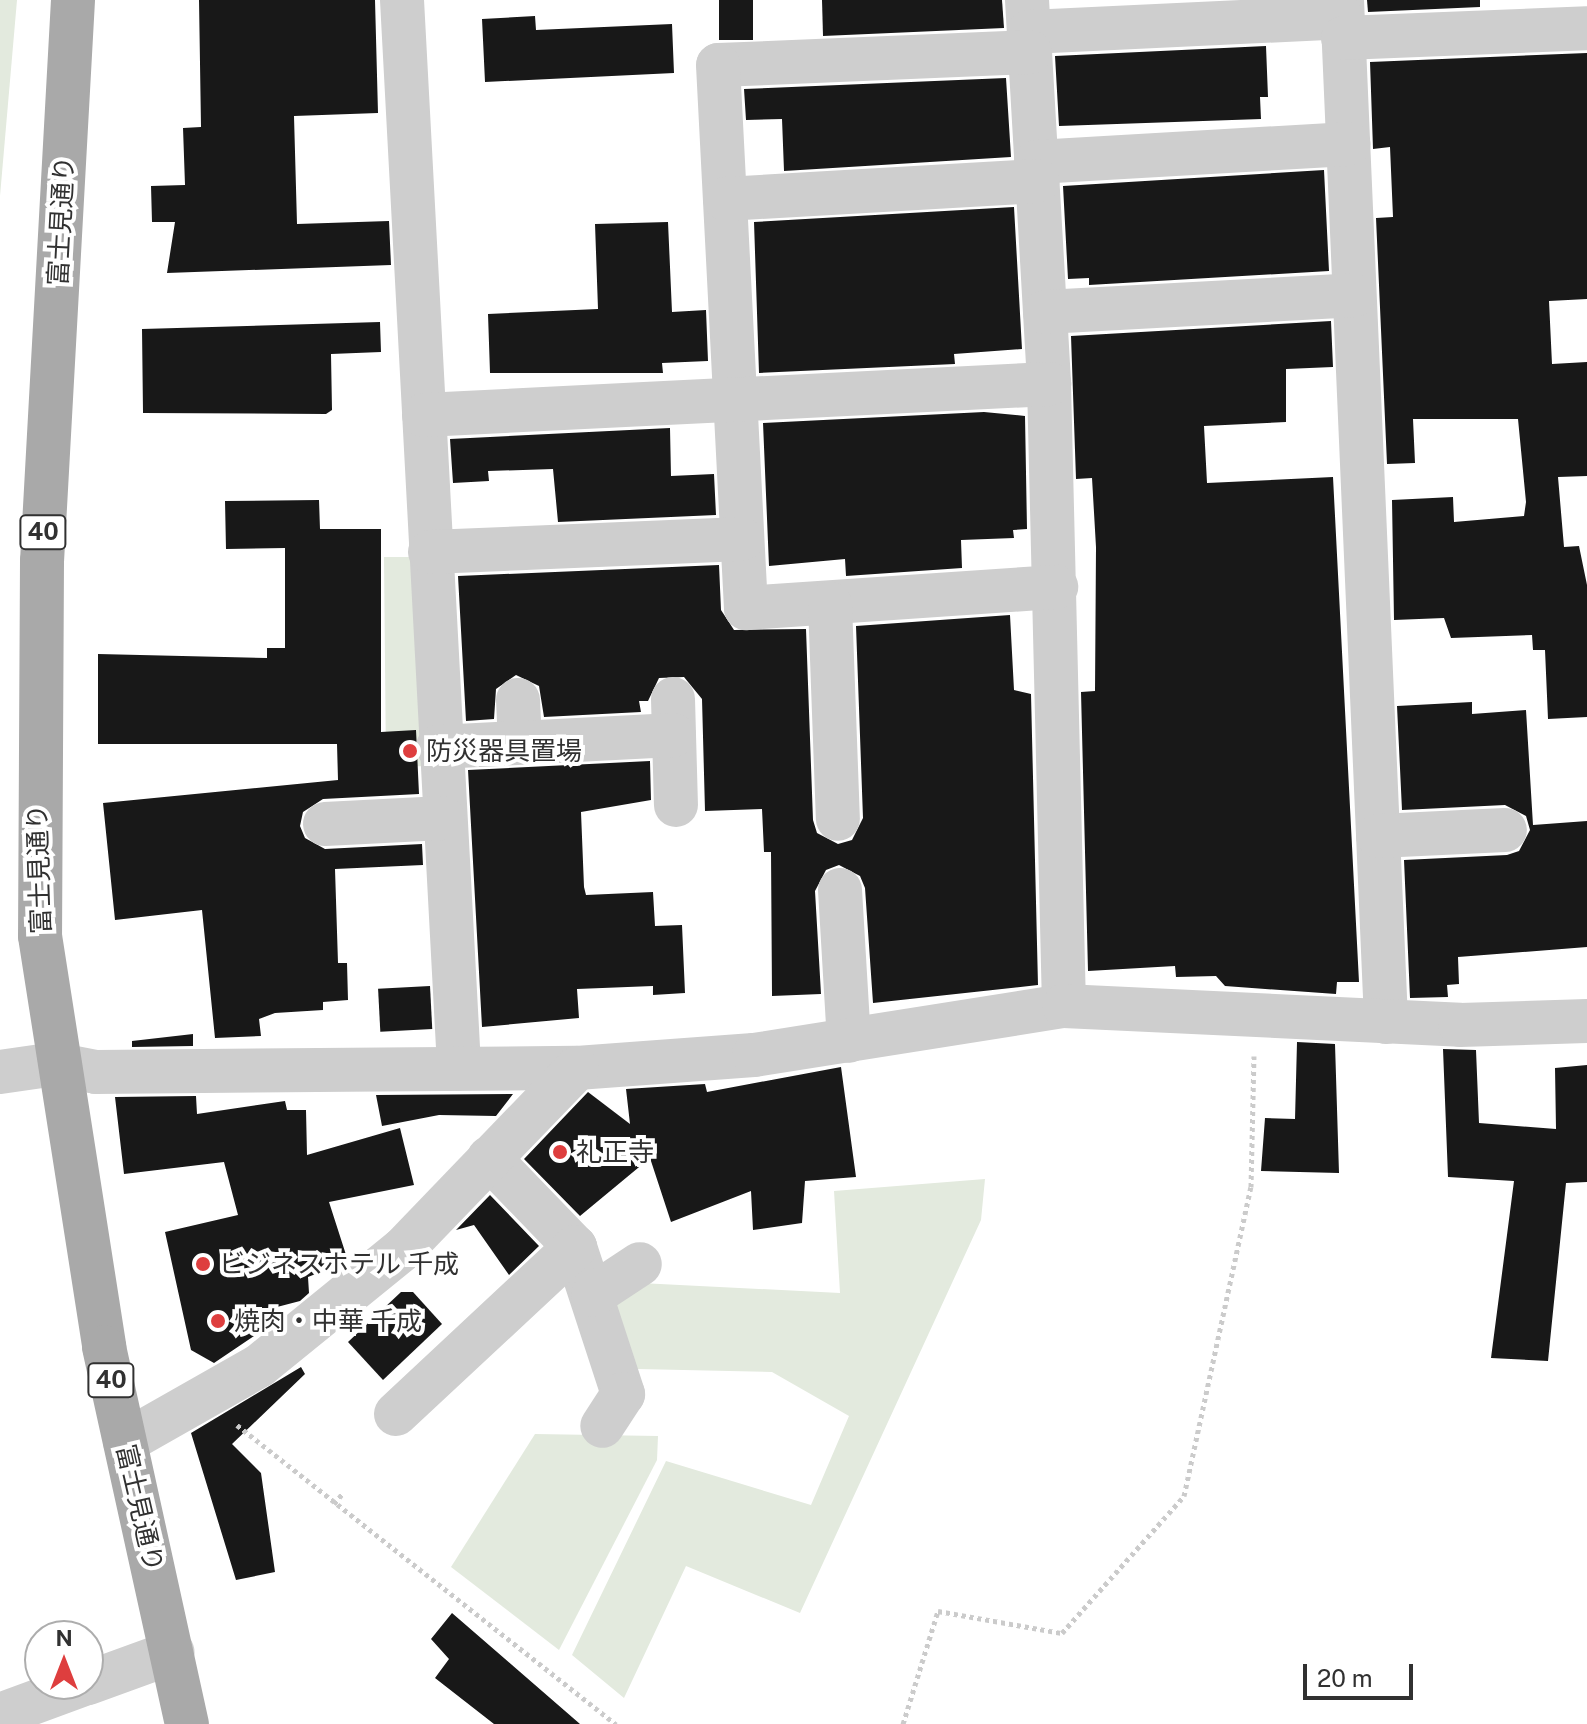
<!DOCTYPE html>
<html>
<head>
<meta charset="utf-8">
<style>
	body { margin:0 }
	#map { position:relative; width:1587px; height:1724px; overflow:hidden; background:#fff; font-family:"Public Sans","Noto Sans JP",sans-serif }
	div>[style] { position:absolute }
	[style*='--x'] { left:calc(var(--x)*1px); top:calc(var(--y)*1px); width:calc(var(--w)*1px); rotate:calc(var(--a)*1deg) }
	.green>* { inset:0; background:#e3eade }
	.building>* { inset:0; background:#181818; transform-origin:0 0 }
	.path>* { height:5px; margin-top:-2.5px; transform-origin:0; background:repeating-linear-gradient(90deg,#cbcbcb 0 4px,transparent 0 8px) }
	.minor>* { height:44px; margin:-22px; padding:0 22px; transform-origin:22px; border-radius:22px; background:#cecece }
	.major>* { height:44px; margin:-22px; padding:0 22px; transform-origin:22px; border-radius:22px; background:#a9a9a9 }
	.dots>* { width:22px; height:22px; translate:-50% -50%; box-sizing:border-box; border:4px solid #fff; border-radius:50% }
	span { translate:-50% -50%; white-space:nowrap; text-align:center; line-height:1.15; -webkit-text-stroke:8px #fff; paint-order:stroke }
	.shield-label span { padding:2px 6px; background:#fff; border:2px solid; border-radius:6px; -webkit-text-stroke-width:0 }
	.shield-label { font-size:24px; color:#313131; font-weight:700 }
	.street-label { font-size:26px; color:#313131 }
	.poi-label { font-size:26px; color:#313131 }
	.left { translate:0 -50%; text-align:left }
	.north { position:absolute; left:24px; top:1620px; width:80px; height:80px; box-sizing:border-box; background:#fff; border:2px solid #adadad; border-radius:50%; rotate:0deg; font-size:22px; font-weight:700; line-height:32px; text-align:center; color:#313131 }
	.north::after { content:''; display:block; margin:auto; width:28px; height:36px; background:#de3e3e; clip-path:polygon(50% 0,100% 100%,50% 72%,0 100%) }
	.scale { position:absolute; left:1303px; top:1664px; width:110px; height:36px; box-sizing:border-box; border:4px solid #313131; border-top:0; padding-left:10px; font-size:24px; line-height:28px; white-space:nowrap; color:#313131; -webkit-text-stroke:6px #fff; paint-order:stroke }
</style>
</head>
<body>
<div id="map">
	<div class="green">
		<i style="clip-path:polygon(0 0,17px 0,0 196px)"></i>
		<i style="clip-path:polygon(384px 557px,421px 557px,430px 766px,386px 767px)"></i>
		<i style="clip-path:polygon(985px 1179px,981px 1220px,800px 1613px,686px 1566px,624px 1698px,572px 1655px,666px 1461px,811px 1505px,849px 1416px,772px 1372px,637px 1369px,612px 1303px,640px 1283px,840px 1293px,834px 1191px)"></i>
		<i style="clip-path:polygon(535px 1434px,658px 1436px,657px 1460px,559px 1650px,451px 1567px)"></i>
	</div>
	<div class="building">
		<i style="clip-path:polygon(199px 0,375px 0,378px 113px,294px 116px,297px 224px,389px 221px,391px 265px,167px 273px,175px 222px,152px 222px,151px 186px,185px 185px,183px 128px,201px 127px)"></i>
		<i style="left:719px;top:0;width:34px;height:40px"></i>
		<i style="clip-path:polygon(822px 0,1002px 0,1004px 28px,823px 36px)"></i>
		<i style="clip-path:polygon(1367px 0,1480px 0,1480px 7px,1368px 12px)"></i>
		<i style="clip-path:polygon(535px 16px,536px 30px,672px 24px,674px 73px,485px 82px,482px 19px)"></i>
		<i style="clip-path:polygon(1266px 46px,1268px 97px,1260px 97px,1261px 119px,1059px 126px,1055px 56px)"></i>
		<i style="clip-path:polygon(1587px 53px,1587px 299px,1549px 301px,1552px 364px,1587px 362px,1587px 476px,1558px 477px,1564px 547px,1579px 546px,1587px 585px,1587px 717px,1548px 719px,1545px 650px,1533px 650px,1532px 635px,1451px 638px,1444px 618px,1394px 620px,1392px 500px,1453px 497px,1454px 522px,1524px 516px,1526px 502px,1518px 419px,1413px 419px,1415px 463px,1387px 464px,1376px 218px,1393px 217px,1390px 147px,1373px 149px,1370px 62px)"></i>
		<i style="clip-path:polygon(1006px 78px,1011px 157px,784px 171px,782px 119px,746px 120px,744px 89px)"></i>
		<i style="clip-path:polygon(1324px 170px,1329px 271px,1089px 285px,1089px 278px,1068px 279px,1063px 186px)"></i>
		<i style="clip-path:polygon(1014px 207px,1022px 349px,954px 354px,955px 364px,759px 373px,754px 222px)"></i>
		<i style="clip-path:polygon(668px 222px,672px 312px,706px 310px,708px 361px,662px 363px,663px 373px,490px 373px,488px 314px,598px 309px,595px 224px)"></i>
		<i style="clip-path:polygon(1331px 321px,1333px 367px,1286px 369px,1286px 422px,1204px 426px,1207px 483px,1333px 477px,1359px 982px,1337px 982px,1336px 994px,1225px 986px,1216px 976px,1176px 977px,1175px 966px,1088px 971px,1081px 692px,1095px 691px,1096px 547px,1092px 478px,1076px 479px,1071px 336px)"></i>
		<i style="clip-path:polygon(380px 322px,381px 352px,331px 354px,332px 410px,326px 414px,143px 413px,142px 329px)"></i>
		<i style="clip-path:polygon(984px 412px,1025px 416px,1027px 529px,1013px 530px,1014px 538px,961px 540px,962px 568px,846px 576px,845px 559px,769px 566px,763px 423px)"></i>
		<i style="clip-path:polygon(670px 428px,671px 476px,714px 474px,716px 515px,558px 522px,553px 469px,488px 471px,489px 481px,453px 483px,450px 439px)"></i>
		<i style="clip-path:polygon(319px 500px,320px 529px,381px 529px,381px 732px,416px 730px,419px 794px,323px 799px,303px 812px,300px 826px,305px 838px,325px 849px,422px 844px,423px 865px,335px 869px,338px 963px,347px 963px,348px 1000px,323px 1002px,323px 1010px,275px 1013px,259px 1019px,261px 1036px,215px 1038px,202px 910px,115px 920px,103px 803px,338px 780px,337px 744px,98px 744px,98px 654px,267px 658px,267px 648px,285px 648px,285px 548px,226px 549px,225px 501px)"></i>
		<i style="clip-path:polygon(719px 565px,721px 610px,734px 630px,806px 629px,813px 820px,817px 833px,838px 844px,852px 840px,863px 818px,856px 626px,1010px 615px,1014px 690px,1031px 694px,1038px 985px,873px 1003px,865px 888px,860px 876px,839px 865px,826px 870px,815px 891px,821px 994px,772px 996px,771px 852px,764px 852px,762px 809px,705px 811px,702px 699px,684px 677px,659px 678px,648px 701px,639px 701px,641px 712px,544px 717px,539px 686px,516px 675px,496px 689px,494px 719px,466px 721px,458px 576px)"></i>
		<i style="clip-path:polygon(1472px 702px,1472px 714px,1526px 710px,1533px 825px,1587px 821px,1587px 947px,1458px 957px,1459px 984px,1447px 985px,1448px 997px,1410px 998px,1404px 860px,1507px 855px,1519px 851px,1530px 830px,1526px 816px,1505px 805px,1402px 810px,1397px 706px)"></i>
		<i style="clip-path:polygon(650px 761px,651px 800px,581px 812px,584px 887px,586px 895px,653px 892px,655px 926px,682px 925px,685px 993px,653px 995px,653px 986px,577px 989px,579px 1018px,482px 1027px,468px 770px)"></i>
		<i style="left:430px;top:986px;width:43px;height:52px;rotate:87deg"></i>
		<i style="clip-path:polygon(193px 1034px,193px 1046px,132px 1047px,132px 1041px)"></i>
		<i style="clip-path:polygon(1297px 1042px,1335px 1044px,1339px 1173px,1261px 1171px,1265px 1118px,1295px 1119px)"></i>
		<i style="clip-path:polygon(1443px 1049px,1476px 1050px,1479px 1123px,1556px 1129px,1555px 1068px,1587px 1065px,1587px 1182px,1566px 1183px,1548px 1361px,1491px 1358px,1514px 1181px,1448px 1177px)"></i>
		<i style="clip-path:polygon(841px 1067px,856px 1177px,805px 1181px,802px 1223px,753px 1230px,751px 1191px,671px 1222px,650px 1158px,580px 1216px,524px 1159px,588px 1092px,630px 1124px,626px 1089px,705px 1084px,707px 1092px)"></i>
		<i style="clip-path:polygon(513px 1094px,496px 1116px,439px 1115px,382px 1126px,376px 1095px)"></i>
		<i style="clip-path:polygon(196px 1096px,197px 1114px,285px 1101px,287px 1110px,306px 1110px,307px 1155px,400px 1128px,414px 1185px,329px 1202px,348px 1261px,308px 1277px,309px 1293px,300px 1301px,250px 1314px,254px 1336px,214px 1363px,191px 1350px,165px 1232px,238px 1215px,224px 1162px,124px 1174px,115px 1097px)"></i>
		<i style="clip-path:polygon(490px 1195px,539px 1246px,509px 1275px,474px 1225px,456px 1230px)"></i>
		<i style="clip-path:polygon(401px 1292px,413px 1292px,442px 1324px,383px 1380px,348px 1342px)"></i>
		<i style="clip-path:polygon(301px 1367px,305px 1374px,232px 1444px,261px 1473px,275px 1572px,236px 1580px,191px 1433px)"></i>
		<i style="clip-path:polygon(452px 1613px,580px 1724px,494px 1724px,435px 1678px,449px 1659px,431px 1639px)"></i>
	</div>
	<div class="path">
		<i style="--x:237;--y:1425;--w:483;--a:38.3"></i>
		<i style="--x:334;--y:1504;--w:14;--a:-51"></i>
		<i style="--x:903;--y:1724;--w:118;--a:-72.8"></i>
		<i style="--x:938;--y:1611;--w:126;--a:10.1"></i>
		<i style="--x:1062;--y:1633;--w:183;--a:-48.3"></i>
		<i style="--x:1184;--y:1496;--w:316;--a:-77.8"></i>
		<i style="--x:1251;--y:1187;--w:131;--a:-88.7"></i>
	</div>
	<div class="minor">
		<i style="--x:402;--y:0;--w:1070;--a:86.94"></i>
		<i style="--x:1027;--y:0;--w:385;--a:86.7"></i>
		<i style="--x:1049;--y:384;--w:622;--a:88.62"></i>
		<i style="--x:1342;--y:0;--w:1023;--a:87.53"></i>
		<i style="--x:1029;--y:32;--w:313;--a:-2.7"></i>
		<i style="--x:1343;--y:38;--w:244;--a:-2.3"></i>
		<i style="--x:1030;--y:52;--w:312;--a:177.6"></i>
		<i style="--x:718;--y:65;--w:544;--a:87.05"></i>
		<i style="--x:746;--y:608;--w:311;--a:-3.9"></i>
		<i style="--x:1036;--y:162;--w:313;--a:-3.3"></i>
		<i style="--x:725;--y:199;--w:313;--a:-3.3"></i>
		<i style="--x:1045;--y:312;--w:309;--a:-3.1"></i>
		<i style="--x:424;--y:415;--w:626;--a:-2.84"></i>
		<i style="--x:430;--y:552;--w:312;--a:-2.4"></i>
		<i style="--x:830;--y:604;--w:215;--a:87.9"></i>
		<i style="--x:673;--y:699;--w:106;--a:88.4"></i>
		<i style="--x:518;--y:700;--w:42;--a:87.3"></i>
		<i style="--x:438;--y:747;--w:236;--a:-2.9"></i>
		<i style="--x:325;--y:824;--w:118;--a:-2.9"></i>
		<i style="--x:1378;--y:836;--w:127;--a:-2.7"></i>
		<i style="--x:840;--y:890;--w:151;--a:86.6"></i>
		<i style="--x:0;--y:1072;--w:56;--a:-8.3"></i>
		<i style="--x:55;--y:1064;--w:42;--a:11"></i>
		<i style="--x:96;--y:1072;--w:481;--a:-0.5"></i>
		<i style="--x:577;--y:1068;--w:177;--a:-4.2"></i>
		<i style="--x:754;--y:1055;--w:314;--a:-9"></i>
		<i style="--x:1064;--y:1006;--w:396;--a:2.7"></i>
		<i style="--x:1460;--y:1025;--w:127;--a:-1.8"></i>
		<i style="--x:489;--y:1158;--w:124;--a:46"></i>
		<i style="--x:575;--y:1247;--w:155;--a:71.9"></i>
		<i style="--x:623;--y:1394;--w:38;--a:123"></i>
		<i style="--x:593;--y:1295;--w:56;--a:-33.4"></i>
		<i style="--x:396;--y:1414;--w:245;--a:-43"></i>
		<i style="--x:125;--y:1442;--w:154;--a:-29.6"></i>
		<i style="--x:259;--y:1366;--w:186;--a:-39.1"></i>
		<i style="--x:403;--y:1249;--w:251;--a:-46.1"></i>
		<i style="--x:88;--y:1683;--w:90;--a:-20"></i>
		<i style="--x:0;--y:1715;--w:90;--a:-20.3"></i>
	</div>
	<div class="major">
		<i style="--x:73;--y:0;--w:562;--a:93.16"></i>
		<i style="--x:42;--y:561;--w:375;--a:90.3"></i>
		<i style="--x:40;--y:936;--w:416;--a:81.1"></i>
		<i style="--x:104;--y:1347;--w:386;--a:77.6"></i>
	</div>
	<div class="dots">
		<i style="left:410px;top:751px;background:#de3e3e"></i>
		<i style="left:560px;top:1152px;background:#de3e3e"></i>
		<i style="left:203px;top:1264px;background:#de3e3e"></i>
		<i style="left:218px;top:1321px;background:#de3e3e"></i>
	</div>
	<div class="shield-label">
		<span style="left:43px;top:532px">40</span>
		<span style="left:111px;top:1380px">40</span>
	</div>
	<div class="street-label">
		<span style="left:61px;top:221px;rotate:-87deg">富士見通り</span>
		<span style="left:39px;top:869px;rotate:-92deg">富士見通り</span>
		<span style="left:140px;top:1508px;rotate:77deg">富士見通り</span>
	</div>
	<div class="poi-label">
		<span class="left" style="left:426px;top:751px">防災器具置場</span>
		<span class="left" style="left:576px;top:1152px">礼正寺</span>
		<span class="left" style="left:219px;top:1264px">ビジネスホテル 千成</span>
		<span class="left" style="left:234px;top:1321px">焼肉・中華 千成</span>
	</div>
	<div class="north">N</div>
	<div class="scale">20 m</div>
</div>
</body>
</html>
